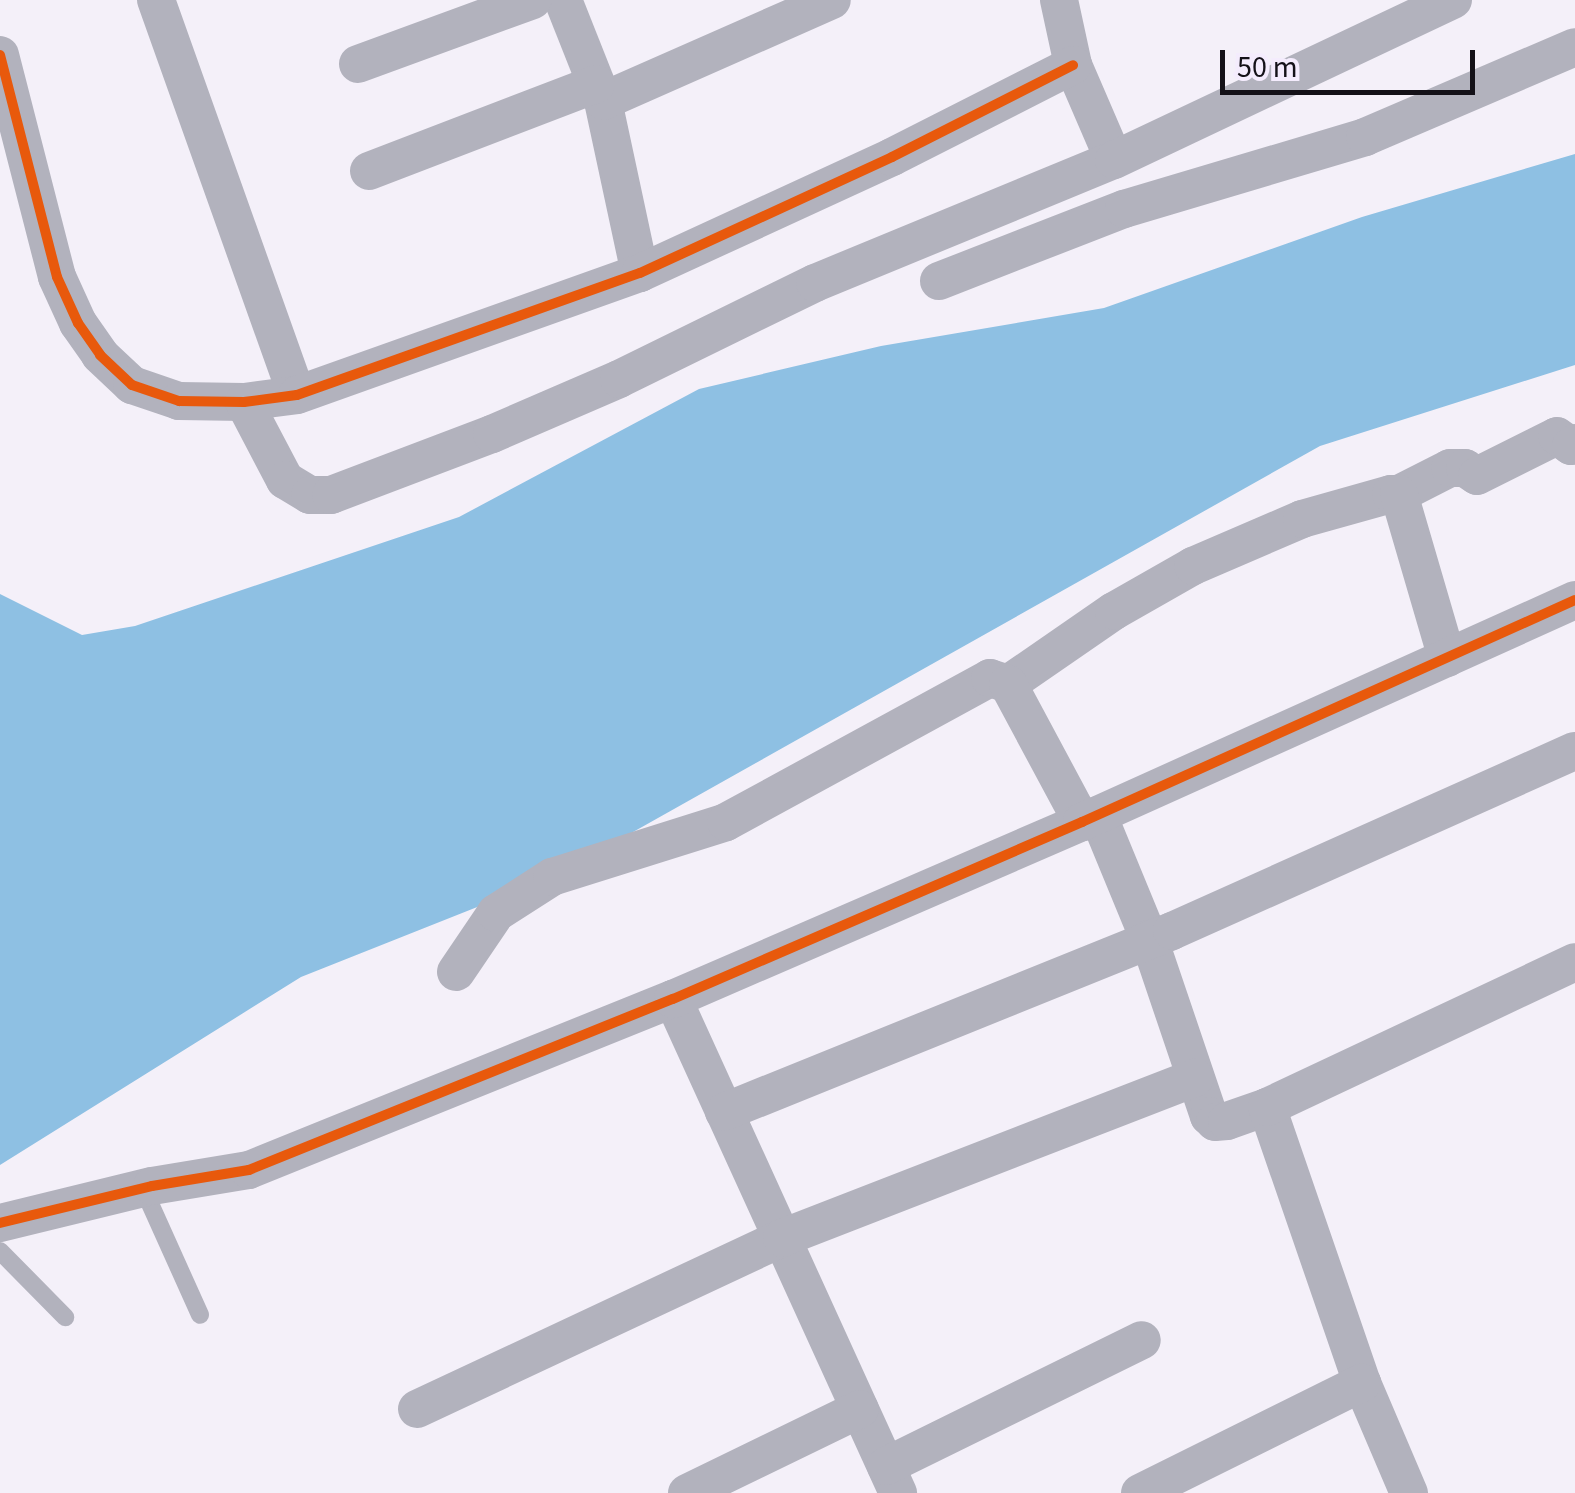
<!DOCTYPE html>
<html>
<head>
<meta charset="utf-8">
<style>
	body { margin:0 }
	#map { position:relative; width:1575px; height:1493px; overflow:hidden; background:#f4f0f9; font-family:"Source Sans 3",sans-serif }
	div>[style] { position:absolute }
	[style*='--x'] { left:calc(var(--x)*1px); top:calc(var(--y)*1px); width:calc(var(--w)*1px); rotate:calc(var(--a)*1deg) }
	.water>* { inset:0; background:#8ec0e3 }
	.service>* { height:18px; margin:-9px; padding:0 9px; transform-origin:9px; border-radius:9px; background:#b2b2bd }
	.minor>* { height:38px; margin:-19px; padding:0 19px; transform-origin:19px; border-radius:19px; background:#b2b2bd }
	.cycleway>* { height:10px; margin:-5px; padding:0 5px; transform-origin:5px; border-radius:5px; background:#e8590c }
	span { translate:-50% -50%; white-space:nowrap; text-align:center; line-height:1.15; -webkit-text-stroke:8px #f4ecfd; paint-order:stroke }
	.scale { position:absolute; left:1220px; top:50px; width:255px; height:45px; box-sizing:border-box; border:5px solid #141118; border-top:0; padding-left:12px; font-size:30px; line-height:35px; white-space:nowrap; color:#141118; -webkit-text-stroke:8px #f4ecfd; paint-order:stroke }
</style>
</head>
<body>
<div id="map">
	<div class="water">
		<i style="clip-path:polygon(1575px 154px,1575px 365px,1320px 446px,553px 877px,301px 977px,0 1165px,0 594px,82px 635px,135px 626px,459px 517px,699px 389px,881px 346px,1104px 308px,1362px 217px)"></i>
	</div>
	<div class="service">
		<i style="--x:143;--y:1188;--w:139;--a:65.8"></i>
		<i style="--x:0;--y:1251;--w:93;--a:45.4"></i>
	</div>
	<div class="minor">
		<i style="--x:156;--y:0;--w:419;--a:70.4"></i>
		<i style="--x:563;--y:0;--w:109;--a:68.4"></i>
		<i style="--x:603;--y:101;--w:176;--a:77.9"></i>
		<i style="--x:1059;--y:0;--w:66;--a:77.8"></i>
		<i style="--x:1073;--y:65;--w:103;--a:66.7"></i>
		<i style="--x:0;--y:55;--w:229;--a:75.6"></i>
		<i style="--x:57;--y:277;--w:51;--a:65.5"></i>
		<i style="--x:78;--y:323;--w:39;--a:55"></i>
		<i style="--x:100;--y:355;--w:44;--a:43.2"></i>
		<i style="--x:132;--y:385;--w:50;--a:18.8"></i>
		<i style="--x:179;--y:401;--w:65;--a:0.9"></i>
		<i style="--x:244;--y:402;--w:53;--a:-7.5"></i>
		<i style="--x:297;--y:395;--w:364;--a:-19.6"></i>
		<i style="--x:640;--y:273;--w:277;--a:-24.7"></i>
		<i style="--x:892;--y:157;--w:203;--a:-26.9"></i>
		<i style="--x:358;--y:64;--w:186;--a:-20.1"></i>
		<i style="--x:603;--y:101;--w:250;--a:-23.8"></i>
		<i style="--x:369;--y:171;--w:243;--a:-21"></i>
		<i style="--x:939;--y:281;--w:199;--a:-21.3"></i>
		<i style="--x:1124;--y:209;--w:252;--a:-16.6"></i>
		<i style="--x:1365;--y:137;--w:228;--a:-23.2"></i>
		<i style="--x:244;--y:402;--w:88;--a:62.3"></i>
		<i style="--x:285;--y:480;--w:29;--a:31"></i>
		<i style="--x:310;--y:495;--w:21;--a:0"></i>
		<i style="--x:331;--y:495;--w:172;--a:-20.8"></i>
		<i style="--x:492;--y:434;--w:138;--a:-23.4"></i>
		<i style="--x:619;--y:379;--w:218;--a:-26.1"></i>
		<i style="--x:815;--y:283;--w:323;--a:-22.4"></i>
		<i style="--x:1114;--y:160;--w:375;--a:-25.3"></i>
		<i style="--x:1399;--y:494;--w:57;--a:-27"></i>
		<i style="--x:1450;--y:468;--w:15;--a:0"></i>
		<i style="--x:1465;--y:468;--w:14;--a:34"></i>
		<i style="--x:1477;--y:476;--w:89;--a:-26.6"></i>
		<i style="--x:1557;--y:436;--w:17;--a:36"></i>
		<i style="--x:1571;--y:446;--w:5;--a:-37"></i>
		<i style="--x:1008;--y:684;--w:129;--a:-34.6"></i>
		<i style="--x:1114;--y:611;--w:91;--a:-29.7"></i>
		<i style="--x:1193;--y:566;--w:119;--a:-23.3"></i>
		<i style="--x:1302;--y:519;--w:92;--a:-15.7"></i>
		<i style="--x:1391;--y:494;--w:8;--a:0"></i>
		<i style="--x:1399;--y:494;--w:171;--a:73.7"></i>
		<i style="--x:1098;--y:815;--w:134;--a:67.6"></i>
		<i style="--x:1149;--y:939;--w:187;--a:71.3"></i>
		<i style="--x:1209;--y:1116;--w:8;--a:45"></i>
		<i style="--x:1215;--y:1122;--w:12;--a:-5"></i>
		<i style="--x:1227;--y:1121;--w:42;--a:-19.3"></i>
		<i style="--x:1267;--y:1107;--w:292;--a:71"></i>
		<i style="--x:1362;--y:1383;--w:120;--a:66.9"></i>
		<i style="--x:456;--y:972;--w:71;--a:-55.9"></i>
		<i style="--x:496;--y:913;--w:67;--a:-32.7"></i>
		<i style="--x:552;--y:877;--w:182;--a:-17.5"></i>
		<i style="--x:726;--y:822;--w:301;--a:-28.6"></i>
		<i style="--x:990;--y:678;--w:19;--a:18"></i>
		<i style="--x:1008;--y:684;--w:157;--a:61.8"></i>
		<i style="--x:673;--y:999;--w:543;--a:65.51"></i>
		<i style="--x:1267;--y:1107;--w:340;--a:-25.2"></i>
		<i style="--x:724;--y:1112;--w:483;--a:-22"></i>
		<i style="--x:1172;--y:931;--w:441;--a:-24.1"></i>
		<i style="--x:0;--y:1223;--w:156;--a:-13.7"></i>
		<i style="--x:152;--y:1186;--w:98;--a:-9.4"></i>
		<i style="--x:249;--y:1170;--w:457;--a:-22"></i>
		<i style="--x:673;--y:999;--w:446;--a:-23.4"></i>
		<i style="--x:1082;--y:822;--w:541;--a:-24.24"></i>
		<i style="--x:417;--y:1409;--w:403;--a:-25.1"></i>
		<i style="--x:782;--y:1238;--w:443;--a:-21.2"></i>
		<i style="--x:886;--y:1466;--w:285;--a:-26.2"></i>
		<i style="--x:687;--y:1493;--w:192;--a:-25.9"></i>
		<i style="--x:1140;--y:1493;--w:248;--a:-26.4"></i>
	</div>
	<div class="cycleway">
		<i style="--x:0;--y:55;--w:229;--a:75.6"></i>
		<i style="--x:57;--y:277;--w:51;--a:65.5"></i>
		<i style="--x:78;--y:323;--w:39;--a:55"></i>
		<i style="--x:100;--y:355;--w:44;--a:43.2"></i>
		<i style="--x:132;--y:385;--w:50;--a:18.8"></i>
		<i style="--x:179;--y:401;--w:65;--a:0.9"></i>
		<i style="--x:244;--y:402;--w:53;--a:-7.5"></i>
		<i style="--x:297;--y:395;--w:364;--a:-19.6"></i>
		<i style="--x:640;--y:273;--w:277;--a:-24.7"></i>
		<i style="--x:892;--y:157;--w:203;--a:-26.9"></i>
		<i style="--x:0;--y:1223;--w:156;--a:-13.7"></i>
		<i style="--x:152;--y:1186;--w:98;--a:-9.4"></i>
		<i style="--x:249;--y:1170;--w:457;--a:-22"></i>
		<i style="--x:673;--y:999;--w:446;--a:-23.4"></i>
		<i style="--x:1082;--y:822;--w:541;--a:-24.24"></i>
	</div>
	<div class="scale">50 m</div>
</div>
</body>
</html>
